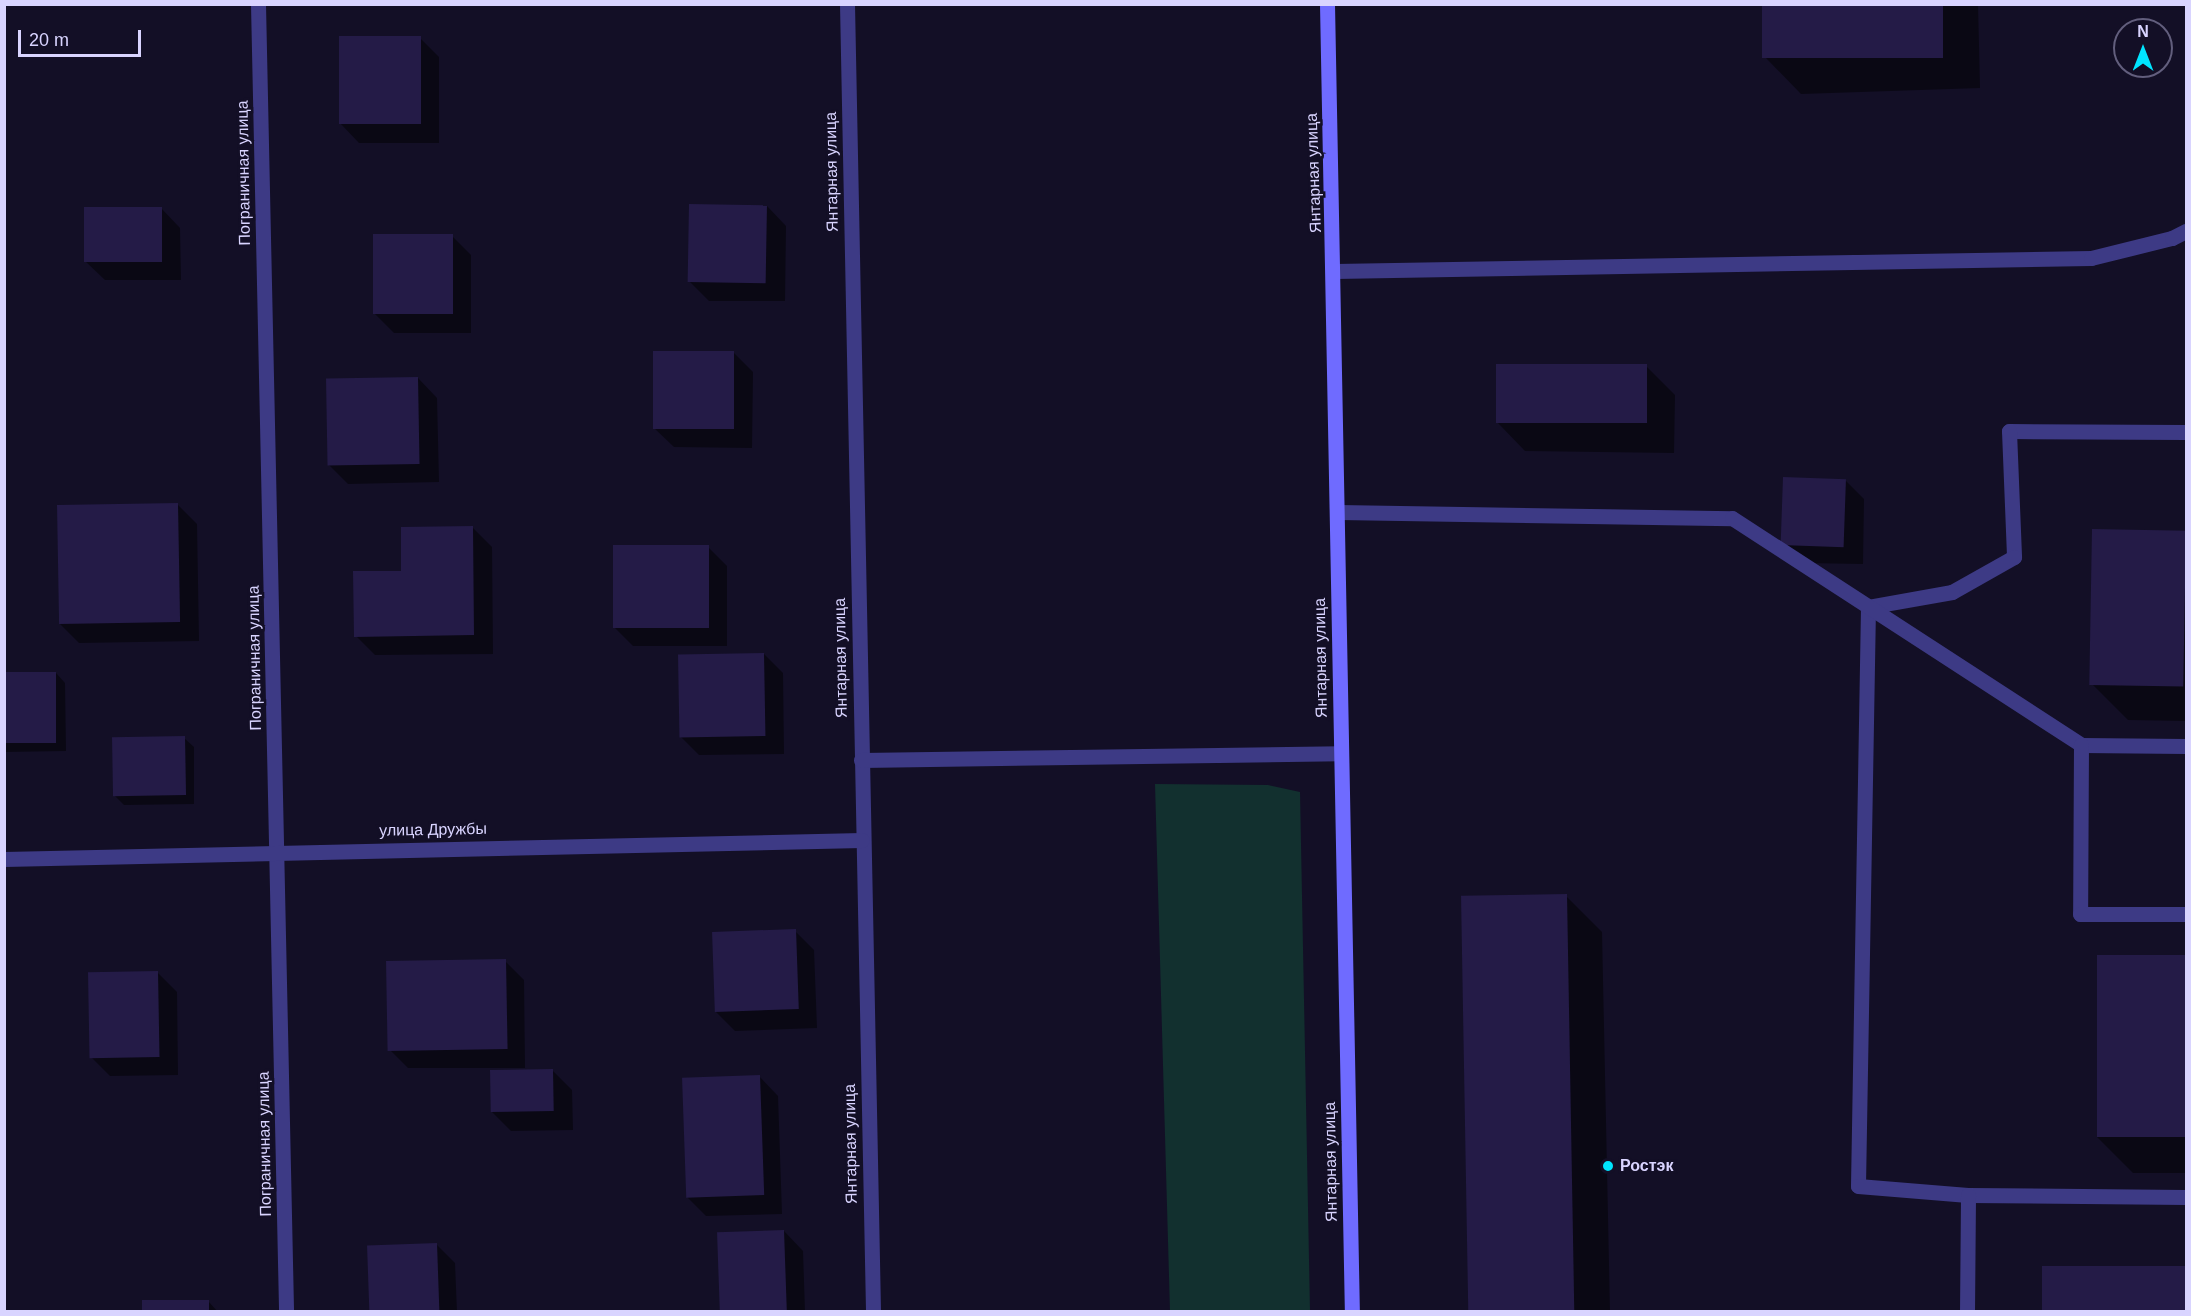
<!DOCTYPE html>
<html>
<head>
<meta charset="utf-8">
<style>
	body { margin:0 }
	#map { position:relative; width:2191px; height:1316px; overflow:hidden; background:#130f26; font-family:Helvetica,sans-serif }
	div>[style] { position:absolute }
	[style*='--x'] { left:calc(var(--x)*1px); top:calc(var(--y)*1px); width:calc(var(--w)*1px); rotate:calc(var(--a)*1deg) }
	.green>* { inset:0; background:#12302f }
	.shadow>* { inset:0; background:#0007; transform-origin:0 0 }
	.building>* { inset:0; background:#241b47; transform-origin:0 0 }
	.lane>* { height:15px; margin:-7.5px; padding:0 7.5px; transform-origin:7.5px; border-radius:7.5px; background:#3d3a85 }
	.street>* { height:15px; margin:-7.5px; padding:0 7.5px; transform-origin:7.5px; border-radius:7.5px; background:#3d3a85 }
	.secondary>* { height:15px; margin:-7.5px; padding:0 7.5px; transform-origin:7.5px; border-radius:7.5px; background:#6f6bff }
	.dots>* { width:16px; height:16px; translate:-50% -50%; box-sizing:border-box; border:3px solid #130f26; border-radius:50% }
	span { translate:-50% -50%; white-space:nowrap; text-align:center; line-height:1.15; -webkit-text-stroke:5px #130f26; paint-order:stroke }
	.street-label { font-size:16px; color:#d9d4ff }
	.poi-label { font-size:16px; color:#d9d4ff; font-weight:700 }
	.left { translate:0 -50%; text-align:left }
	.frame { position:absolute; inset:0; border:6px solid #d9d4ff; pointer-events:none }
	.north { position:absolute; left:2113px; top:18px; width:60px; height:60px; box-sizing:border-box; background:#130f26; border:2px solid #625e7d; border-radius:50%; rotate:0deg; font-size:16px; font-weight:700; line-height:24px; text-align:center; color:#d9d4ff }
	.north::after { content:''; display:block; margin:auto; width:21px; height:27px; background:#00e5ff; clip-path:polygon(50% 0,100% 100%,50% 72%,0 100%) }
	.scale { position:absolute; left:18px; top:30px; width:123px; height:27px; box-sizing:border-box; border:3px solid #d9d4ff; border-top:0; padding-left:8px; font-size:18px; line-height:21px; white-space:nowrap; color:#d9d4ff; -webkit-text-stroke:4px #130f26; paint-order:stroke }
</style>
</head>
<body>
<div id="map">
	<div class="green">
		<i style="clip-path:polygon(1155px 784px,1268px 785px,1300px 792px,1310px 1311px,1170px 1311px)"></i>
	</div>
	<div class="shadow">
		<i style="clip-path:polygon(1764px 4px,1978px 4px,1980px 88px,1801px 94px,1765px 57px)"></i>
		<i style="clip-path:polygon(420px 38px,439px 57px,439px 143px,359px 143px,340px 123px)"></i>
		<i style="clip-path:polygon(767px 206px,786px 226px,785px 301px,709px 301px,690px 282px)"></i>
		<i style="clip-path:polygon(161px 208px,180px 228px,181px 280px,105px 280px,85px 261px)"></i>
		<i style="clip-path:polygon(452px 236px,471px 255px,471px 333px,394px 333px,375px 314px)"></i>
		<i style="clip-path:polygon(734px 353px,753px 372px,752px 448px,674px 447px,654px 428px)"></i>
		<i style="clip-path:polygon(1647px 367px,1675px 395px,1674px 453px,1525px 451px,1497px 422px)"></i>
		<i style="clip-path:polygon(418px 378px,437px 398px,439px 482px,348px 484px,329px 465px)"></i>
		<i style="clip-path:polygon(1845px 480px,1864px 499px,1863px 564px,1803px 563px,1784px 544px)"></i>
		<i style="clip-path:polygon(178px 505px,197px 524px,199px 641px,79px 643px,60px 624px)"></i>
		<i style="clip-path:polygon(473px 528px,492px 547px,493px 654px,375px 655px,356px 636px,403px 572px)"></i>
		<i style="clip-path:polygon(2093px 531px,2186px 531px,2186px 721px,2128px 720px,2092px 684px)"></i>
		<i style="clip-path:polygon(708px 547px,727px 566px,727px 646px,633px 646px,614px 627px)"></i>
		<i style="clip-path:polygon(764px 654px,783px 673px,784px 754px,699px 755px,680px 736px)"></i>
		<i style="clip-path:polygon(56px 673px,65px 683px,66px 751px,4px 752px,4px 674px)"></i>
		<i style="clip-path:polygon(184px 738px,194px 747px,194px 804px,124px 805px,115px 796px)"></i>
		<i style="clip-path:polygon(1566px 896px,1602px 932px,1610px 1312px,1470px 1312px)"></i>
		<i style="clip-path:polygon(795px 931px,814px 950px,817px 1028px,735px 1031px,716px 1012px)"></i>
		<i style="clip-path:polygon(2099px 956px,2186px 957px,2186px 1173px,2133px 1173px,2097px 1137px)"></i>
		<i style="clip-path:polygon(505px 961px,524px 980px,525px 1068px,408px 1068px,389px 1049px)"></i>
		<i style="clip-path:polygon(157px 972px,177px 992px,178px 1075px,110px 1076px,91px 1057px)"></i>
		<i style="clip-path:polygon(553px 1071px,572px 1090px,573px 1130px,511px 1131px,492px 1112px)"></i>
		<i style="clip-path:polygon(759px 1076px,778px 1096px,782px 1214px,706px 1216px,687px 1197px)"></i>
		<i style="clip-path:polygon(784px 1231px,803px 1251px,805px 1312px,721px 1312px)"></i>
		<i style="clip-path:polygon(436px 1244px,455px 1263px,457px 1312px,371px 1312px)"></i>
		<i style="left:2186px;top:1268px;width:44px;height:143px;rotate:90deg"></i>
		<i style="clip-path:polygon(208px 1301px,218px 1312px,144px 1312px)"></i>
	</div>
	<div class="building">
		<i style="left:1762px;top:4px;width:181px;height:54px"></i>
		<i style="left:339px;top:36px;width:82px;height:88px"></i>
		<i style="left:689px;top:204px;width:78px;height:78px;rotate:1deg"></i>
		<i style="left:162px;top:207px;width:55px;height:78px;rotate:90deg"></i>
		<i style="left:373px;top:234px;width:80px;height:80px"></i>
		<i style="left:653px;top:351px;width:81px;height:78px"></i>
		<i style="left:1496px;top:364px;width:151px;height:59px"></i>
		<i style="left:418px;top:377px;width:87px;height:92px;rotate:89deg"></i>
		<i style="left:1783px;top:477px;width:63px;height:68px;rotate:2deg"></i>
		<i style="left:178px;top:503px;width:119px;height:121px;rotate:89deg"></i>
		<i style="clip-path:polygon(473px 526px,474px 635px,354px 637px,353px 571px,401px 571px,401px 527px)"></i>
		<i style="left:2092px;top:529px;width:94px;height:156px;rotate:1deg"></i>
		<i style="left:613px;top:545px;width:96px;height:83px"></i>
		<i style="left:764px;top:653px;width:83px;height:86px;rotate:89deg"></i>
		<i style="left:4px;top:672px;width:52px;height:71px"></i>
		<i style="left:185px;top:736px;width:59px;height:73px;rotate:89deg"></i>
		<i style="left:1567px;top:894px;width:418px;height:106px;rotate:89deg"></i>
		<i style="left:796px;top:929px;width:80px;height:84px;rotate:88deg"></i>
		<i style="left:2097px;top:955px;width:89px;height:182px"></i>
		<i style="left:506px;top:959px;width:90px;height:120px;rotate:89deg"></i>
		<i style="left:158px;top:971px;width:86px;height:70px;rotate:89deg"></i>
		<i style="left:553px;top:1069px;width:42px;height:63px;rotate:89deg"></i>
		<i style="left:760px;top:1075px;width:120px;height:78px;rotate:88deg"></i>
		<i style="left:784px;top:1230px;width:82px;height:67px;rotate:88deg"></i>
		<i style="left:437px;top:1243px;width:69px;height:70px;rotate:88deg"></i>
		<i style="left:2186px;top:1266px;width:46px;height:144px;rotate:90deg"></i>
		<i style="left:142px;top:1300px;width:67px;height:12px"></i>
	</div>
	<div class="lane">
		<i style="--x:1335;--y:271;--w:756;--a:-0.99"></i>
		<i style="--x:2091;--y:258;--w:83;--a:-13.9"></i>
		<i style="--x:2172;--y:238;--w:16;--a:-27"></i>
		<i style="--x:2186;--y:432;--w:177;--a:-179.7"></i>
		<i style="--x:2009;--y:431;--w:126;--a:87.7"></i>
		<i style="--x:2014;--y:557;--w:71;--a:150.6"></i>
		<i style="--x:1952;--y:592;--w:85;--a:169.9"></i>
		<i style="--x:1868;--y:607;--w:579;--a:90.99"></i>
		<i style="--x:1858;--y:1186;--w:110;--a:4.7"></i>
		<i style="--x:1968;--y:1195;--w:218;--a:0.5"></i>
		<i style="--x:1338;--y:512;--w:394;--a:0.9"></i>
		<i style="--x:1732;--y:518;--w:416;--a:33"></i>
		<i style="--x:2081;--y:745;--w:105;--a:0.5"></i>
		<i style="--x:2081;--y:745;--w:169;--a:90.3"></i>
		<i style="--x:2080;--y:914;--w:106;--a:0"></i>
		<i style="--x:1967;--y:1312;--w:117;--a:-89.5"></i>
	</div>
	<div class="street">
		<i style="--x:258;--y:4;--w:1308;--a:88.77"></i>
		<i style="--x:847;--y:4;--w:1308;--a:88.86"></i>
		<i style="--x:861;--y:760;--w:479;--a:-0.8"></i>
		<i style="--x:4;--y:859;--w:858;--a:-1.27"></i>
	</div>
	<div class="secondary">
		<i style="--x:1327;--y:4;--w:1308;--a:88.91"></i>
	</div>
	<div class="dots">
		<i style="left:1608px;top:1166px;background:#00e5ff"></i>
	</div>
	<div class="street-label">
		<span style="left:832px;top:172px;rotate:-91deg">Янтарная улица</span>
		<span style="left:244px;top:173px;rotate:-91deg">Пограничная улица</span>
		<span style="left:1314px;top:173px;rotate:-92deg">Янтарная улица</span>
		<span style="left:255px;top:658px;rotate:-91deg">Пограничная улица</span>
		<span style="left:841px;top:658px;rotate:-91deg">Янтарная улица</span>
		<span style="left:1321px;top:658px;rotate:-91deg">Янтарная улица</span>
		<span style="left:433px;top:830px;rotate:-1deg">улица Дружбы</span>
		<span style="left:265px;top:1144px;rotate:-91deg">Пограничная улица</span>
		<span style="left:851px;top:1144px;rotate:-91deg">Янтарная улица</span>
		<span style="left:1331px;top:1162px;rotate:-91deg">Янтарная улица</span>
	</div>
	<div class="poi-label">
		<span class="left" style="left:1620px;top:1166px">Ростэк</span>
	</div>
	<div class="frame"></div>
	<div class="north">N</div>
	<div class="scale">20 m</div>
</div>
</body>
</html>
